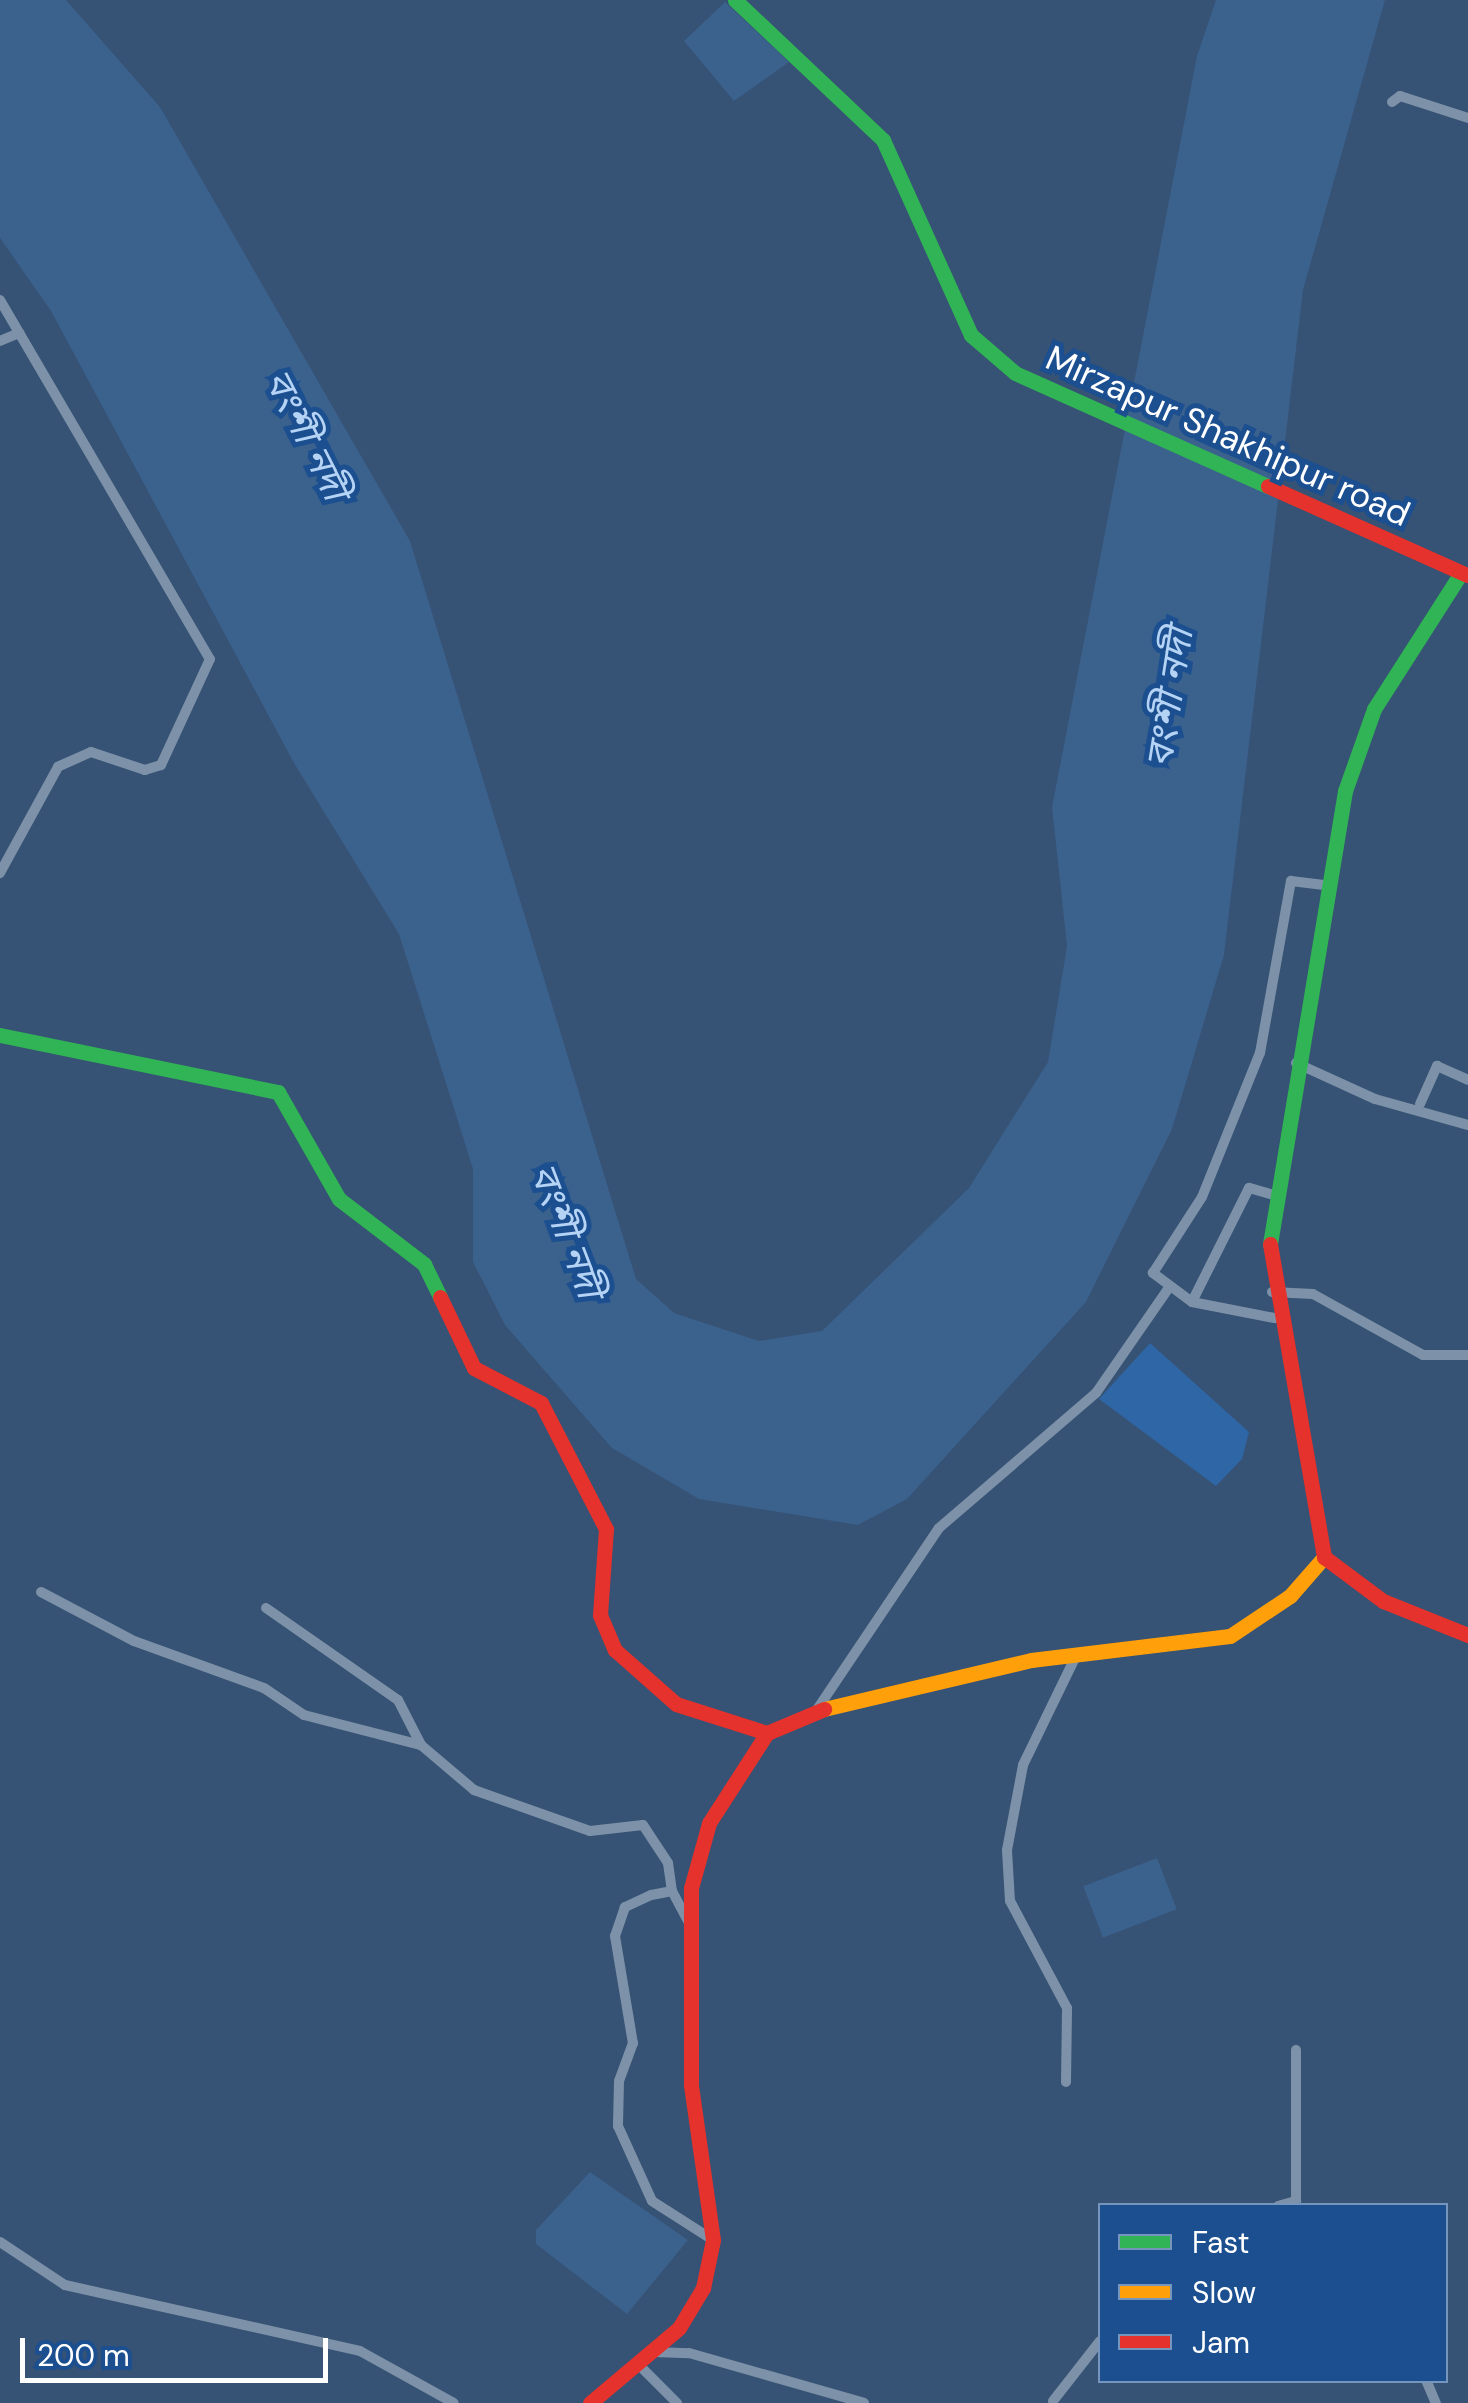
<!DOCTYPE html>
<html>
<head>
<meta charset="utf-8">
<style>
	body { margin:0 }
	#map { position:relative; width:1468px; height:2403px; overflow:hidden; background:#365274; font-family:"DM Sans","Noto Sans Bengali",sans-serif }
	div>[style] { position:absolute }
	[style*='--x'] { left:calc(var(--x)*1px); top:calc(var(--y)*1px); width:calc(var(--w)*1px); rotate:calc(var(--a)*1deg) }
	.green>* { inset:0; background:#2f66a5 }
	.water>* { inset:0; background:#3b618d; transform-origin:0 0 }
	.street>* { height:10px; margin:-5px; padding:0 5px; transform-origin:5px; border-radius:5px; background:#7d92a8 }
	.fast>* { height:15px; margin:-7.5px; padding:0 7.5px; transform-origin:7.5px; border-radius:7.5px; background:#30b455 }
	.slow>* { height:15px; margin:-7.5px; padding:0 7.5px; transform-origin:7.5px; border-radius:7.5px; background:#ff9f0a }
	.jam>* { height:15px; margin:-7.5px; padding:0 7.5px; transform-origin:7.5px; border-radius:7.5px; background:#e5322d }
	span { translate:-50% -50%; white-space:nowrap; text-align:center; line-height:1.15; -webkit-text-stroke:10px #1b4f8f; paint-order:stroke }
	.street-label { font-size:35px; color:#fff }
	.water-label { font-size:38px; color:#b5d3f5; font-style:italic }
	.legend { position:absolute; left:1098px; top:2203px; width:350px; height:180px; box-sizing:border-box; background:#1b4f8f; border:2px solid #7695bc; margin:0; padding:12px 18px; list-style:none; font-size:30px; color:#fff }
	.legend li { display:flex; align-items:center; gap:20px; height:50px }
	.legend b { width:50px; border:2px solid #7695bc }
	.scale { position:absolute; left:20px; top:2338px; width:308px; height:45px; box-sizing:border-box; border:5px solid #fff; border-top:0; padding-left:12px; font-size:30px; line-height:35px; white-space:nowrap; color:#fff; -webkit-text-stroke:8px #1b4f8f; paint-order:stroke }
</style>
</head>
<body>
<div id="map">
	<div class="green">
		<i style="clip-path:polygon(1150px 1343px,1249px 1432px,1242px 1459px,1216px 1486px,1099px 1399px)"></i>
	</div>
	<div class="water">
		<i style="clip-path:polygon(0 0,66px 0,160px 107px,410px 541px,636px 1279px,674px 1313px,759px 1341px,822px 1331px,969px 1188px,1048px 1062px,1067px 946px,1052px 807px,1197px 56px,1216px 0,1385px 0,1303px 290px,1224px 955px,1172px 1129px,1086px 1302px,907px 1499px,858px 1525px,699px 1499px,612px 1448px,505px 1325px,473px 1262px,473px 1169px,399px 934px,294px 763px,51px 311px,0 238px)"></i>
		<i style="clip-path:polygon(725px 2px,789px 62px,734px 101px,684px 41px)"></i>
		<i style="left:1157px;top:1858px;width:55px;height:79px;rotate:69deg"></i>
		<i style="clip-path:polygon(590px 2172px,688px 2240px,627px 2314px,536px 2244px,536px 2230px)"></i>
	</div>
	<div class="street">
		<i style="--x:1392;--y:102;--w:10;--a:-37"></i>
		<i style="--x:1400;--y:96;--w:71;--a:17.9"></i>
		<i style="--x:0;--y:300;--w:416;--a:59.7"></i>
		<i style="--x:210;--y:659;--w:117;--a:114.8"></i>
		<i style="--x:161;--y:765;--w:17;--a:163"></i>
		<i style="--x:145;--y:770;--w:57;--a:-161.6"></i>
		<i style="--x:91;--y:752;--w:36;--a:156"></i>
		<i style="--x:58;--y:767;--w:121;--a:118.7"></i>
		<i style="--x:0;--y:341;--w:21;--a:-23"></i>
		<i style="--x:1296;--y:1063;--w:87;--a:24.5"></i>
		<i style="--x:1375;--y:1099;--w:97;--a:15.6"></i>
		<i style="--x:1420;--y:1104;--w:42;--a:-65.9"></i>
		<i style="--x:1437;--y:1066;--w:34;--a:24"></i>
		<i style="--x:1274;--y:1195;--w:26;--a:-164"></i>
		<i style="--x:1249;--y:1188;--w:127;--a:116.6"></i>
		<i style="--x:1192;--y:1302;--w:84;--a:11"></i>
		<i style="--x:1272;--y:1292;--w:41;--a:2.8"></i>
		<i style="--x:1313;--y:1294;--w:126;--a:29"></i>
		<i style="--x:1423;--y:1355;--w:45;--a:0"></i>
		<i style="--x:1192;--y:1302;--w:49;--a:-143.4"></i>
		<i style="--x:1153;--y:1273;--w:90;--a:-57.2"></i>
		<i style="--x:1202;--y:1197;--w:155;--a:-68.1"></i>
		<i style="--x:1260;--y:1053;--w:175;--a:-79.8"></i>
		<i style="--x:1291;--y:881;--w:33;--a:7"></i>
		<i style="--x:41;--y:1592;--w:105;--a:27.8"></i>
		<i style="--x:134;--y:1641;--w:138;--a:19.9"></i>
		<i style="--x:264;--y:1688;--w:48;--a:34"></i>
		<i style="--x:304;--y:1715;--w:121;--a:14.4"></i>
		<i style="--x:266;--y:1608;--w:161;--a:34.9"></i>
		<i style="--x:398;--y:1700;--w:51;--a:62.9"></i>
		<i style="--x:421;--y:1745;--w:70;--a:40.3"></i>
		<i style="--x:474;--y:1790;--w:123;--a:19.5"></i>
		<i style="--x:590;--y:1831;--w:53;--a:-6.5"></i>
		<i style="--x:643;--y:1825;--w:45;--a:56.7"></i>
		<i style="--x:668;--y:1863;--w:28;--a:82"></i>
		<i style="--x:816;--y:1711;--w:220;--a:-56.1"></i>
		<i style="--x:939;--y:1528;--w:207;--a:-40.7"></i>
		<i style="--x:1096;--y:1393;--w:130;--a:-55.3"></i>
		<i style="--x:688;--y:1921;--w:34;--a:-118"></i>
		<i style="--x:672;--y:1891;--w:21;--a:169"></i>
		<i style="--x:651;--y:1895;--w:29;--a:155"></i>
		<i style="--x:625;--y:1907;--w:31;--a:109"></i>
		<i style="--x:615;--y:1936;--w:109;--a:80.5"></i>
		<i style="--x:633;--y:2043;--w:40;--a:110.2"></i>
		<i style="--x:619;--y:2081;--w:45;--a:91.3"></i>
		<i style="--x:618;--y:2126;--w:82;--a:65.6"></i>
		<i style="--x:652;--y:2201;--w:72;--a:32.6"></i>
		<i style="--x:1066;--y:2082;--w:74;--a:-89.2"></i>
		<i style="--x:1067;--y:2008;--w:121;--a:-118"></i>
		<i style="--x:1010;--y:1901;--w:51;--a:-93.4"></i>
		<i style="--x:1007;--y:1850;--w:86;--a:-79.3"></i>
		<i style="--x:1023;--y:1765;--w:119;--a:-64.1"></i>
		<i style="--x:1278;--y:2206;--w:19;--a:-16"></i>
		<i style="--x:1296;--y:2201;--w:151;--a:-90"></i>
		<i style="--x:0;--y:2242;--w:78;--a:33.5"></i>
		<i style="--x:65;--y:2285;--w:302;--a:12.6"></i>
		<i style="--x:360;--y:2351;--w:107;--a:29"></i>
		<i style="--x:654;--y:2352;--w:35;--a:2"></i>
		<i style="--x:689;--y:2353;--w:182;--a:15.9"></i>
		<i style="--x:639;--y:2365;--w:54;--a:45"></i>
		<i style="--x:1426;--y:2380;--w:25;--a:67"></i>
		<i style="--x:1053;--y:2401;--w:76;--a:-51.9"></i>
	</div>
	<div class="fast">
		<i style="--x:735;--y:0;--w:204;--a:43.4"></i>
		<i style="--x:883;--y:140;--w:214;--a:65.7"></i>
		<i style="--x:971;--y:335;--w:58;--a:40.8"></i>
		<i style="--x:1015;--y:373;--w:277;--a:24.1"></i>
		<i style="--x:0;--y:1035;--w:284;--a:11.6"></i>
		<i style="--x:278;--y:1092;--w:123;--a:60.3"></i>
		<i style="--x:339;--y:1199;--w:107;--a:37.4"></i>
		<i style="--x:424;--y:1264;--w:37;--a:64"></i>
		<i style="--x:1270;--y:1244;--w:459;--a:-80.6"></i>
		<i style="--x:1345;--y:791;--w:87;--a:-70.5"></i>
		<i style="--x:1374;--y:709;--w:161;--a:-57.4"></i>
	</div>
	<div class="slow">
		<i style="--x:824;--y:1709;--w:213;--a:-13.3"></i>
		<i style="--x:1031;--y:1660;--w:200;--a:-6.9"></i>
		<i style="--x:1230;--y:1636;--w:72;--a:-33.7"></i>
		<i style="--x:1290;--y:1596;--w:52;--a:-48.9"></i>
	</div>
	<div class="jam">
		<i style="--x:1268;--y:486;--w:218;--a:24.1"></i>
		<i style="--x:1270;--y:1244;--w:318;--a:80.2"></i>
		<i style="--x:1324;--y:1557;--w:74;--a:36.7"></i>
		<i style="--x:1383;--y:1601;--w:92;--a:21.8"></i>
		<i style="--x:440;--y:1297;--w:79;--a:64.4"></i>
		<i style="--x:474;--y:1368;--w:76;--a:27.6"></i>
		<i style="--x:541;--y:1403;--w:142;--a:62.7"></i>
		<i style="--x:606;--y:1529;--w:86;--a:94"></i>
		<i style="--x:600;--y:1615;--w:38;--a:67"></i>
		<i style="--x:615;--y:1650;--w:81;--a:41.5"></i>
		<i style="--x:676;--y:1704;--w:96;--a:17.7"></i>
		<i style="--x:590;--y:2403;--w:116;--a:-40.1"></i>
		<i style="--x:679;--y:2328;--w:47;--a:-59"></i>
		<i style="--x:703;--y:2288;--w:49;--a:-78.2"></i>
		<i style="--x:713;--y:2240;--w:157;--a:-98.1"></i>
		<i style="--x:691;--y:2085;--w:197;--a:-90"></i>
		<i style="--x:691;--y:1888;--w:67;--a:-74.5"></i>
		<i style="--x:709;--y:1823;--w:107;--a:-57.2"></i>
		<i style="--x:767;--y:1733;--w:62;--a:-22.8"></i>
	</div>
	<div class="street-label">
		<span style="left:1228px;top:436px;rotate:24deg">Mirzapur Shakhipur road</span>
	</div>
	<div class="water-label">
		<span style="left:306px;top:435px;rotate:63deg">বংশী নদী</span>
		<span style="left:1170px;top:698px;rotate:-81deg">বংশী নদী</span>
		<span style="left:566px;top:1231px;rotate:69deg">বংশী নদী</span>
	</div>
	<ul class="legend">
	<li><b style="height:12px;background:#30b455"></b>Fast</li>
	<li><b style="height:12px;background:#ff9f0a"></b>Slow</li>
	<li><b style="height:12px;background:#e5322d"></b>Jam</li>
	</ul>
	<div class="scale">200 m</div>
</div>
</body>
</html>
